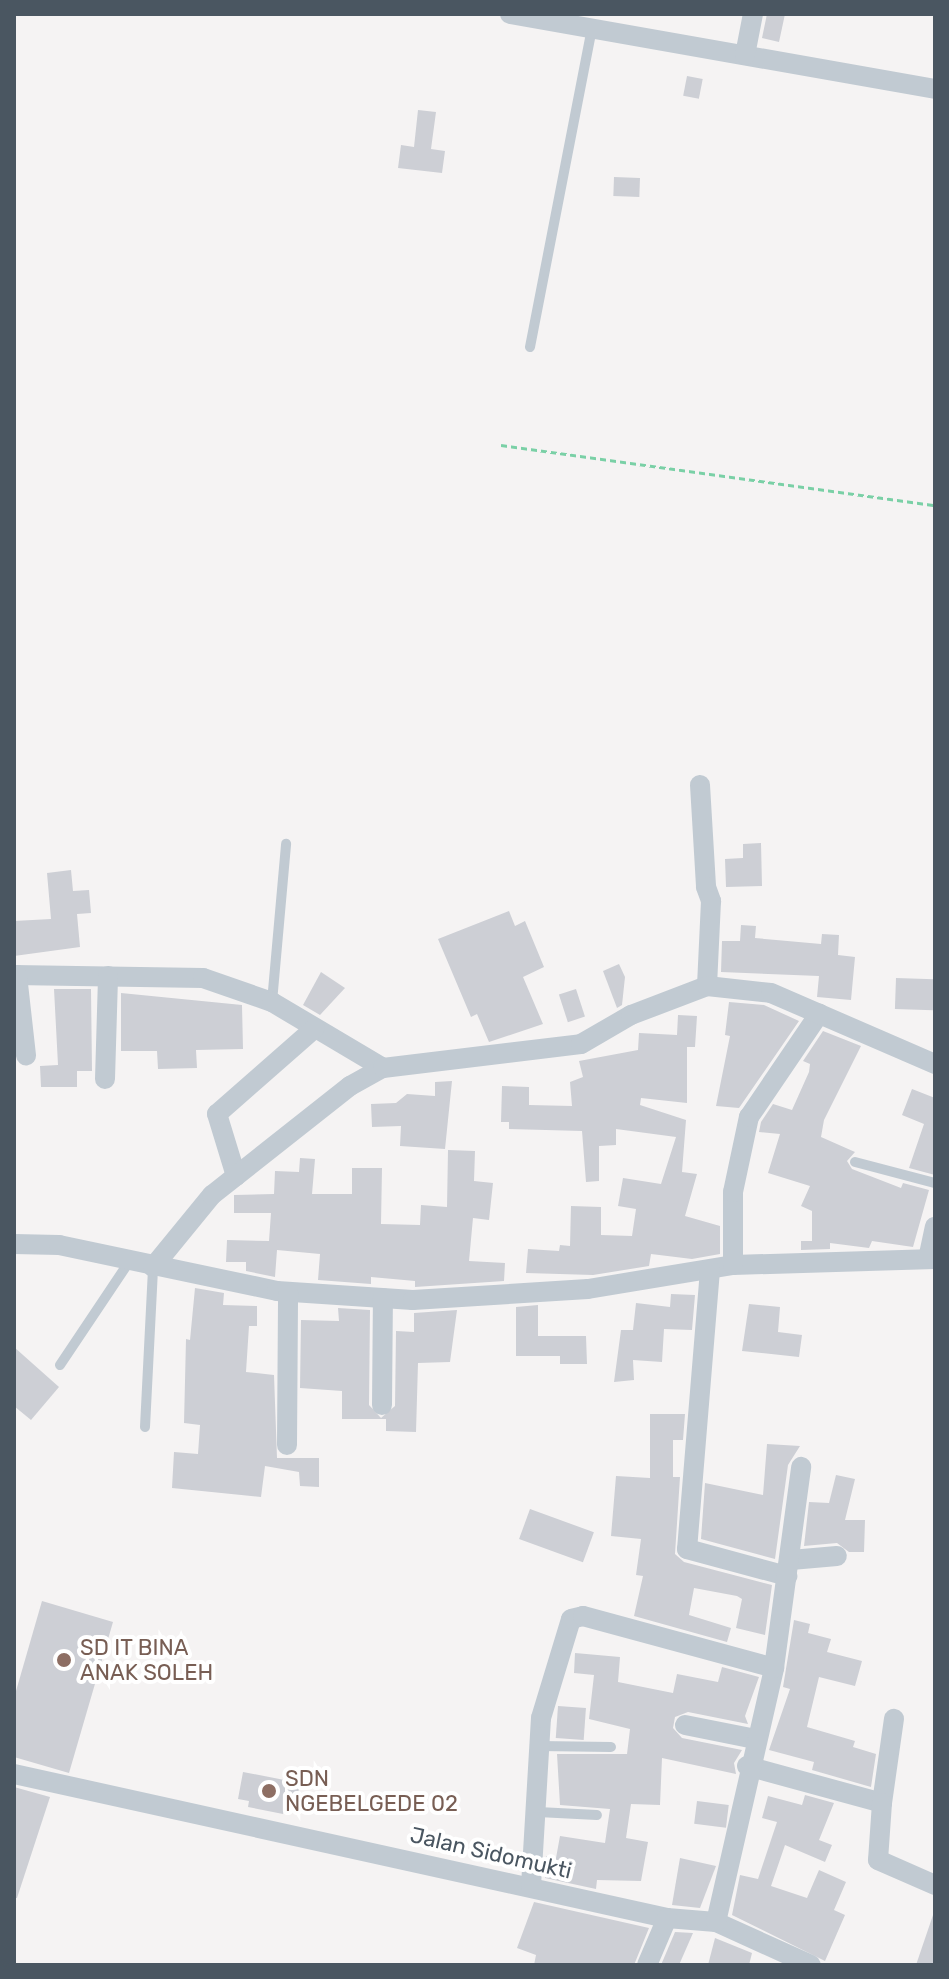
<!DOCTYPE html>
<html>
<head>
<meta charset="utf-8">
<style>
	body { margin:0 }
	#map { position:relative; width:949px; height:1979px; overflow:hidden; background:#f5f3f3; font-family:Rubik,sans-serif }
	div>[style] { position:absolute }
	[style*='--x'] { left:calc(var(--x)*1px); top:calc(var(--y)*1px); width:calc(var(--w)*1px); rotate:calc(var(--a)*1deg) }
	.building>* { inset:0; background:#cdcfd5; transform-origin:0 0 }
	.path>* { height:3px; margin-top:-1.5px; transform-origin:0; background:repeating-linear-gradient(90deg,#7ad0a6 0 6px,transparent 0 10px) }
	.service>* { height:10px; margin:-5px; padding:0 5px; transform-origin:5px; border-radius:5px; background:#c1cad2 }
	.minor>* { height:20px; margin:-10px; padding:0 10px; transform-origin:10px; border-radius:10px; background:#c1cad2 }
	.dots>* { width:22px; height:22px; translate:-50% -50%; box-sizing:border-box; border:4px solid #fff; border-radius:50% }
	span { translate:-50% -50%; white-space:nowrap; text-align:center; line-height:1.15; -webkit-text-stroke:8px #fff; paint-order:stroke }
	.education-label { font-size:22px; color:#785e54 }
	.left { translate:0 -50%; text-align:left }
	.street-label { font-size:22px; color:#4a5661 }
	.frame { position:absolute; inset:0; border:16px solid #4a5661; pointer-events:none }
</style>
</head>
<body>
<div id="map">
	<div class="building">
		<i style="clip-path:polygon(767px 14px,785px 14px,779px 42px,762px 38px)"></i>
		<i style="left:687px;top:76px;width:16px;height:20px;rotate:11deg"></i>
		<i style="clip-path:polygon(418px 110px,436px 112px,431px 149px,445px 151px,442px 173px,398px 168px,401px 145px,414px 147px)"></i>
		<i style="left:614px;top:177px;width:26px;height:19px;rotate:2deg"></i>
		<i style="clip-path:polygon(761px 843px,762px 886px,726px 887px,725px 859px,743px 858px,743px 844px)"></i>
		<i style="clip-path:polygon(71px 870px,73px 891px,89px 890px,91px 913px,77px 914px,80px 947px,14px 956px,14px 921px,51px 919px,47px 873px)"></i>
		<i style="clip-path:polygon(509px 911px,515px 926px,525px 921px,544px 967px,523px 977px,543px 1024px,489px 1042px,477px 1014px,471px 1017px,438px 939px)"></i>
		<i style="clip-path:polygon(741px 925px,756px 926px,755px 938px,821px 944px,822px 934px,839px 935px,838px 955px,855px 957px,851px 1000px,817px 997px,819px 976px,721px 972px,722px 941px,740px 941px)"></i>
		<i style="clip-path:polygon(619px 964px,625px 977px,622px 1005px,617px 1008px,603px 971px)"></i>
		<i style="clip-path:polygon(321px 972px,345px 988px,320px 1015px,303px 1005px)"></i>
		<i style="left:896px;top:978px;width:38px;height:31px;rotate:2deg"></i>
		<i style="clip-path:polygon(54px 989px,91px 989px,92px 1071px,77px 1071px,77px 1087px,41px 1087px,40px 1066px,58px 1065px)"></i>
		<i style="left:576px;top:989px;width:29px;height:18px;rotate:72deg"></i>
		<i style="clip-path:polygon(121px 993px,242px 1005px,243px 1049px,196px 1050px,197px 1068px,158px 1069px,157px 1051px,121px 1051px)"></i>
		<i style="clip-path:polygon(729px 1002px,764px 1005px,799px 1021px,739px 1108px,716px 1106px,730px 1036px,725px 1035px)"></i>
		<i style="clip-path:polygon(678px 1015px,697px 1016px,695px 1047px,687px 1047px,687px 1103px,641px 1098px,640px 1105px,686px 1120px,682px 1172px,697px 1174px,685px 1216px,720px 1226px,720px 1254px,692px 1259px,651px 1254px,649px 1266px,593px 1275px,526px 1273px,528px 1249px,559px 1251px,560px 1245px,570px 1246px,571px 1206px,601px 1207px,601px 1235px,632px 1236px,636px 1209px,618px 1206px,623px 1178px,661px 1184px,676px 1137px,616px 1129px,616px 1145px,599px 1146px,599px 1181px,586px 1182px,582px 1131px,509px 1129px,509px 1122px,501px 1122px,502px 1086px,529px 1087px,529px 1105px,572px 1106px,570px 1082px,583px 1077px,579px 1061px,638px 1050px,639px 1033px,677px 1035px)"></i>
		<i style="clip-path:polygon(823px 1031px,861px 1046px,824px 1120px,821px 1137px,855px 1152px,847px 1161px,852px 1169px,901px 1188px,903px 1183px,929px 1190px,913px 1247px,872px 1241px,869px 1248px,830px 1243px,830px 1249px,801px 1250px,801px 1241px,812px 1241px,812px 1211px,801px 1206px,810px 1186px,768px 1173px,780px 1134px,759px 1132px,761px 1122px,773px 1104px,792px 1110px,809px 1072px,810px 1064px,803px 1061px)"></i>
		<i style="clip-path:polygon(452px 1081px,445px 1149px,400px 1146px,401px 1126px,372px 1127px,371px 1104px,396px 1103px,407px 1094px,435px 1096px,435px 1082px)"></i>
		<i style="clip-path:polygon(912px 1089px,935px 1098px,935px 1175px,909px 1168px,924px 1124px,902px 1115px)"></i>
		<i style="clip-path:polygon(448px 1150px,475px 1151px,474px 1181px,493px 1183px,489px 1220px,473px 1218px,469px 1261px,505px 1263px,504px 1281px,415px 1287px,415px 1281px,371px 1277px,371px 1284px,318px 1280px,320px 1254px,277px 1250px,275px 1277px,246px 1271px,246px 1262px,226px 1262px,227px 1240px,269px 1241px,271px 1213px,234px 1213px,234px 1195px,274px 1194px,275px 1171px,299px 1172px,300px 1158px,315px 1159px,312px 1194px,352px 1194px,352px 1168px,382px 1168px,381px 1224px,420px 1225px,421px 1205px,447px 1207px)"></i>
		<i style="clip-path:polygon(195px 1288px,224px 1293px,223px 1305px,257px 1306px,257px 1326px,249px 1326px,246px 1372px,274px 1375px,277px 1458px,319px 1458px,319px 1487px,300px 1486px,299px 1472px,265px 1466px,261px 1497px,172px 1488px,174px 1452px,198px 1454px,200px 1425px,184px 1423px,186px 1339px,190px 1340px)"></i>
		<i style="clip-path:polygon(671px 1294px,695px 1295px,692px 1330px,664px 1329px,662px 1362px,633px 1360px,634px 1380px,614px 1382px,621px 1330px,633px 1330px,636px 1303px,670px 1307px)"></i>
		<i style="clip-path:polygon(749px 1304px,780px 1307px,778px 1332px,802px 1335px,799px 1357px,742px 1351px)"></i>
		<i style="clip-path:polygon(538px 1305px,538px 1336px,586px 1336px,587px 1364px,560px 1364px,560px 1356px,516px 1356px,516px 1307px)"></i>
		<i style="clip-path:polygon(338px 1308px,370px 1310px,369px 1405px,381px 1418px,395px 1406px,396px 1331px,414px 1332px,414px 1313px,457px 1310px,450px 1362px,418px 1363px,416px 1432px,386px 1431px,386px 1419px,342px 1419px,342px 1391px,300px 1388px,301px 1320px,339px 1321px)"></i>
		<i style="clip-path:polygon(14px 1347px,59px 1387px,31px 1420px,14px 1406px)"></i>
		<i style="clip-path:polygon(650px 1414px,685px 1414px,683px 1440px,673px 1440px,673px 1477px,680px 1477px,675px 1554px,684px 1562px,772px 1585px,765px 1635px,736px 1628px,742px 1599px,737px 1596px,694px 1588px,689px 1615px,731px 1628px,727px 1642px,634px 1616px,643px 1576px,636px 1575px,641px 1539px,611px 1536px,616px 1476px,650px 1478px)"></i>
		<i style="clip-path:polygon(767px 1444px,800px 1446px,788px 1465px,775px 1559px,701px 1539px,705px 1483px,763px 1495px)"></i>
		<i style="clip-path:polygon(836px 1475px,855px 1479px,845px 1520px,865px 1520px,864px 1552px,849px 1552px,837px 1543px,804px 1546px,809px 1502px,829px 1503px)"></i>
		<i style="left:530px;top:1509px;width:68px;height:32px;rotate:20deg"></i>
		<i style="clip-path:polygon(42px 1601px,113px 1622px,69px 1773px,14px 1757px,14px 1698px)"></i>
		<i style="clip-path:polygon(794px 1620px,810px 1624px,808px 1633px,831px 1639px,827px 1652px,862px 1661px,855px 1686px,819px 1677px,807px 1727px,855px 1741px,853px 1747px,876px 1754px,871px 1787px,812px 1770px,814px 1762px,769px 1750px,790px 1689px,783px 1687px)"></i>
		<i style="clip-path:polygon(575px 1653px,620px 1657px,618px 1682px,673px 1693px,677px 1674px,718px 1682px,722px 1667px,759px 1677px,745px 1716px,748px 1724px,688px 1712px,675px 1717px,673px 1728px,682px 1738px,742px 1750px,734px 1763px,736px 1774px,662px 1758px,660px 1805px,631px 1804px,626px 1838px,648px 1842px,641px 1881px,597px 1880px,596px 1889px,545px 1878px,546px 1856px,556px 1858px,560px 1836px,605px 1843px,610px 1809px,560px 1805px,557px 1754px,627px 1754px,630px 1729px,589px 1719px,594px 1675px,574px 1673px)"></i>
		<i style="left:558px;top:1706px;width:28px;height:32px;rotate:4deg"></i>
		<i style="clip-path:polygon(243px 1772px,300px 1783px,295px 1810px,284px 1808px,283px 1814px,248px 1807px,249px 1801px,238px 1799px)"></i>
		<i style="clip-path:polygon(14px 1787px,50px 1797px,17px 1898px,14px 1898px)"></i>
		<i style="clip-path:polygon(805px 1795px,834px 1803px,819px 1840px,832px 1845px,825px 1862px,785px 1845px,771px 1886px,807px 1898px,819px 1870px,846px 1882px,834px 1910px,845px 1915px,825px 1961px,732px 1915px,740px 1875px,758px 1879px,777px 1822px,762px 1818px,768px 1796px,802px 1805px)"></i>
		<i style="left:697px;top:1801px;width:32px;height:23px;rotate:7deg"></i>
		<i style="clip-path:polygon(680px 1858px,716px 1866px,700px 1908px,672px 1905px)"></i>
		<i style="clip-path:polygon(534px 1902px,649px 1928px,634px 1965px,534px 1965px,536px 1955px,517px 1948px)"></i>
		<i style="clip-path:polygon(933px 1915px,935px 1965px,916px 1965px)"></i>
		<i style="clip-path:polygon(675px 1932px,693px 1933px,679px 1965px,661px 1965px)"></i>
		<i style="clip-path:polygon(715px 1938px,752px 1953px,749px 1965px,708px 1965px)"></i>
	</div>
	<div class="path">
		<i style="--x:501;--y:445;--w:438;--a:7.9"></i>
	</div>
	<div class="service">
		<i style="--x:530;--y:347;--w:324;--a:-79"></i>
		<i style="--x:272;--y:1002;--w:159;--a:-84.9"></i>
		<i style="--x:855;--y:1162;--w:83;--a:14.7"></i>
		<i style="--x:60;--y:1365;--w:128;--a:-56.2"></i>
		<i style="--x:145;--y:1427;--w:160;--a:-87.1"></i>
		<i style="--x:539;--y:1746;--w:72;--a:0.8"></i>
		<i style="--x:538;--y:1812;--w:59;--a:2.9"></i>
	</div>
	<div class="minor">
		<i style="--x:510;--y:14;--w:432;--a:10"></i>
		<i style="--x:745;--y:55;--w:42;--a:-79"></i>
		<i style="--x:700;--y:785;--w:102;--a:86.6"></i>
		<i style="--x:706;--y:887;--w:15;--a:70"></i>
		<i style="--x:711;--y:901;--w:85;--a:92.7"></i>
		<i style="--x:14;--y:975;--w:189;--a:0.9"></i>
		<i style="--x:203;--y:978;--w:73;--a:19.2"></i>
		<i style="--x:272;--y:1002;--w:129;--a:30.7"></i>
		<i style="--x:17;--y:975;--w:81;--a:83.6"></i>
		<i style="--x:105;--y:1079;--w:103;--a:-88.3"></i>
		<i style="--x:236;--y:1176;--w:65;--a:-107"></i>
		<i style="--x:217;--y:1114;--w:130;--a:-41.3"></i>
		<i style="--x:14;--y:1244;--w:45;--a:1.3"></i>
		<i style="--x:59;--y:1245;--w:223;--a:11.9"></i>
		<i style="--x:277;--y:1291;--w:136;--a:3.8"></i>
		<i style="--x:413;--y:1300;--w:175;--a:-3.6"></i>
		<i style="--x:588;--y:1289;--w:147;--a:-9.4"></i>
		<i style="--x:733;--y:1265;--w:202;--a:-1.7"></i>
		<i style="--x:928;--y:1259;--w:33;--a:-78"></i>
		<i style="--x:733;--y:1265;--w:73;--a:-90"></i>
		<i style="--x:733;--y:1192;--w:77;--a:-78"></i>
		<i style="--x:749;--y:1117;--w:125;--a:-55.8"></i>
		<i style="--x:153;--y:1267;--w:93;--a:-50.7"></i>
		<i style="--x:212;--y:1195;--w:176;--a:-38.3"></i>
		<i style="--x:350;--y:1086;--w:38;--a:-29"></i>
		<i style="--x:383;--y:1068;--w:199;--a:-6.9"></i>
		<i style="--x:581;--y:1044;--w:58;--a:-30.1"></i>
		<i style="--x:631;--y:1015;--w:81;--a:-20.9"></i>
		<i style="--x:707;--y:986;--w:64;--a:6.2"></i>
		<i style="--x:771;--y:993;--w:179;--a:23.4"></i>
		<i style="--x:710;--y:1270;--w:280;--a:94.7"></i>
		<i style="--x:687;--y:1549;--w:104;--a:15.1"></i>
		<i style="--x:382;--y:1405;--w:107;--a:-89.5"></i>
		<i style="--x:287;--y:1445;--w:153;--a:-89.6"></i>
		<i style="--x:791;--y:1560;--w:46;--a:-5"></i>
		<i style="--x:685;--y:1725;--w:71;--a:11.3"></i>
		<i style="--x:747;--y:1766;--w:140;--a:15.3"></i>
		<i style="--x:882;--y:1803;--w:85;--a:-81.9"></i>
		<i style="--x:14;--y:1774;--w:669;--a:12.44"></i>
		<i style="--x:667;--y:1918;--w:49;--a:4.7"></i>
		<i style="--x:716;--y:1922;--w:104;--a:24.4"></i>
		<i style="--x:882;--y:1803;--w:57;--a:94"></i>
		<i style="--x:878;--y:1860;--w:62;--a:23.7"></i>
		<i style="--x:531;--y:1886;--w:168;--a:-86.6"></i>
		<i style="--x:541;--y:1718;--w:103;--a:-73.1"></i>
		<i style="--x:571;--y:1619;--w:12;--a:-14"></i>
		<i style="--x:583;--y:1616;--w:198;--a:15.2"></i>
		<i style="--x:716;--y:1922;--w:261;--a:-77.1"></i>
		<i style="--x:774;--y:1668;--w:203;--a:-82.3"></i>
		<i style="--x:647;--y:1965;--w:51;--a:-66.9"></i>
	</div>
	<div class="dots">
		<i style="left:64px;top:1660px;background:#8d6e63"></i>
		<i style="left:269px;top:1791px;background:#8d6e63"></i>
	</div>
	<div class="education-label">
		<span class="left" style="left:80px;top:1660px">SD IT BINA<br>ANAK SOLEH</span>
		<span class="left" style="left:285px;top:1791px">SDN<br>NGEBELGEDE 02</span>
	</div>
	<div class="street-label">
		<span style="left:491px;top:1853px;rotate:13deg">Jalan Sidomukti</span>
	</div>
	<div class="frame"></div>
</div>
</body>
</html>
